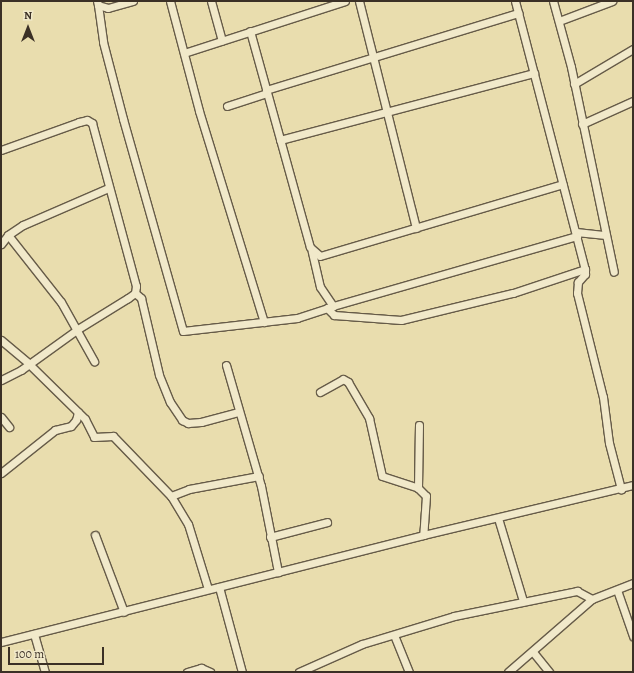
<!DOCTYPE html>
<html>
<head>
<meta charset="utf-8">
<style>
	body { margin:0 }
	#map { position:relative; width:634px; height:673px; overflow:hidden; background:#e9ddae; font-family:Alegreya,serif }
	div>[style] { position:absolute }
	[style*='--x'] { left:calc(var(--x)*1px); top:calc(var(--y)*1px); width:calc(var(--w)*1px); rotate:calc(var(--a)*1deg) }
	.roads { filter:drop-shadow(1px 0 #665b48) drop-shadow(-1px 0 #665b48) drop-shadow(0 1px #665b48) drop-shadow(0 -1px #665b48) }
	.minor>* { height:7px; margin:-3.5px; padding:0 3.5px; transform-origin:3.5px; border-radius:3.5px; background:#f1e9ca }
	span { translate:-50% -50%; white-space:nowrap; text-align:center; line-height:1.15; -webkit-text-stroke:4px #f1e9ca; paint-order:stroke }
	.frame { position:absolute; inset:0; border:2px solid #3b3026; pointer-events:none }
	.north { position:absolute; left:8px; top:8px; width:40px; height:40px; -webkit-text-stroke:3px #f1e9ca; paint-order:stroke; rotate:0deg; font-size:11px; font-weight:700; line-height:16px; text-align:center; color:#3b3026 }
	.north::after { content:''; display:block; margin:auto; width:14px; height:18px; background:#3b3026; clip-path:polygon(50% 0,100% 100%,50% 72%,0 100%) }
	.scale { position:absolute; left:8px; top:647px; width:96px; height:18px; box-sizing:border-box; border:2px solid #3b3026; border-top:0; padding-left:5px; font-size:12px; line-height:14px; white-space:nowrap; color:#3b3026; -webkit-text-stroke:3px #f1e9ca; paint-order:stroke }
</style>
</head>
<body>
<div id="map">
	<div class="roads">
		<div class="minor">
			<i style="--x:97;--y:1;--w:4;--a:76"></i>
			<i style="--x:98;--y:5;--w:10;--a:17"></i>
			<i style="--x:108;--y:8;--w:26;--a:-16"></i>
			<i style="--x:170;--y:1;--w:114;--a:75.2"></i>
			<i style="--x:199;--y:111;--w:221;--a:72.9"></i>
			<i style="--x:211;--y:1;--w:41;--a:74.6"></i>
			<i style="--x:359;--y:1;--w:234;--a:75.9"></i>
			<i style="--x:515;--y:1;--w:277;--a:75.4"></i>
			<i style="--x:585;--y:269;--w:5;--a:90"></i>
			<i style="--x:585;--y:274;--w:11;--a:131"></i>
			<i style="--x:578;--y:282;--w:11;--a:95"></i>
			<i style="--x:577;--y:293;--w:107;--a:76"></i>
			<i style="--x:603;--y:397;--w:46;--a:82.6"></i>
			<i style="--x:609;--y:443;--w:48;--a:75.4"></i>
			<i style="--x:553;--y:1;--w:68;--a:74.7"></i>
			<i style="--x:571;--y:67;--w:209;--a:78.2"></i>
			<i style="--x:98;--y:5;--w:37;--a:82"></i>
			<i style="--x:103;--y:42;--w:80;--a:75.4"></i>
			<i style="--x:123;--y:119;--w:220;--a:74.2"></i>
			<i style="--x:183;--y:331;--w:115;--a:-6.5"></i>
			<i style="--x:297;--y:318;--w:38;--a:-18"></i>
			<i style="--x:333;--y:306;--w:23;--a:-124"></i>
			<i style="--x:320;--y:287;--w:37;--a:-103"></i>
			<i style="--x:559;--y:21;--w:57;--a:-20.7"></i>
			<i style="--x:250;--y:31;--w:224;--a:74.5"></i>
			<i style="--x:310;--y:247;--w:13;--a:42"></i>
			<i style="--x:320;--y:256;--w:253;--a:-16.5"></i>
			<i style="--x:184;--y:53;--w:169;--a:-17.9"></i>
			<i style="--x:574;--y:84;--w:69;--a:-30.7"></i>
			<i style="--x:266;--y:90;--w:264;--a:-17"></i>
			<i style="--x:227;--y:106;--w:42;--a:-18"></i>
			<i style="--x:582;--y:124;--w:56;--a:-24.3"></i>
			<i style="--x:280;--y:140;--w:263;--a:-14.8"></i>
			<i style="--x:1;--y:150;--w:83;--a:-19.7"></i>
			<i style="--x:79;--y:122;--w:8;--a:-14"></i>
			<i style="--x:87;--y:120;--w:6;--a:31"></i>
			<i style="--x:92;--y:123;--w:169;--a:74.9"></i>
			<i style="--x:136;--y:286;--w:7;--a:98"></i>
			<i style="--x:135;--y:293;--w:9;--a:144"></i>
			<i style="--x:128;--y:298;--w:59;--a:148.2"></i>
			<i style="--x:78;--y:329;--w:70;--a:144.3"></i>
			<i style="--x:21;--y:370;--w:22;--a:153"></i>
			<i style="--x:576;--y:232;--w:30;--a:6"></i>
			<i style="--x:8;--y:235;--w:85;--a:51.7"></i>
			<i style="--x:61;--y:302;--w:68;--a:60.8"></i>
			<i style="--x:1;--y:244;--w:11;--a:-52"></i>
			<i style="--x:8;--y:235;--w:18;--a:-34"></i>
			<i style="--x:23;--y:225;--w:93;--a:-23.5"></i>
			<i style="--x:135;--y:293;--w:8;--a:40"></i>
			<i style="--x:141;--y:298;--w:79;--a:76.8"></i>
			<i style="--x:159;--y:375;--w:29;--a:68"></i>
			<i style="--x:170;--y:402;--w:22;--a:56"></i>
			<i style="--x:182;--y:420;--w:7;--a:27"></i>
			<i style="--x:188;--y:423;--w:13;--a:-4"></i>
			<i style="--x:201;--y:422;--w:39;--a:-15"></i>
			<i style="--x:333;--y:306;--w:254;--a:-16"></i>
			<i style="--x:327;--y:308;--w:10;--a:45"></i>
			<i style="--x:334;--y:315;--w:67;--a:4.3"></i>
			<i style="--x:401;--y:320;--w:115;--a:-13.6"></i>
			<i style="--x:513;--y:293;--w:76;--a:-18.4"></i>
			<i style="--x:1;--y:340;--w:35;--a:40"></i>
			<i style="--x:28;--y:363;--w:80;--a:44.5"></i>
			<i style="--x:85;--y:419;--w:20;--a:63"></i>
			<i style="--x:94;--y:437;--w:19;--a:-3"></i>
			<i style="--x:113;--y:436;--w:83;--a:46"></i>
			<i style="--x:171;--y:496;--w:33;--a:59"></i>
			<i style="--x:188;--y:524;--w:68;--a:72.9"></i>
			<i style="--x:226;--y:365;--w:126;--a:73.9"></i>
			<i style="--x:261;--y:486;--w:88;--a:78.8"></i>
			<i style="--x:320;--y:392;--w:26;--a:-29"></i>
			<i style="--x:343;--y:379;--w:6;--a:31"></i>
			<i style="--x:348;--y:382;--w:42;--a:59.7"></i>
			<i style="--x:369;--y:418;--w:59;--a:77.4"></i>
			<i style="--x:382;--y:476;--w:38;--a:18"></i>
			<i style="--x:418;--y:488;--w:11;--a:45"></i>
			<i style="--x:426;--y:496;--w:39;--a:94"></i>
			<i style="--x:1;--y:417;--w:13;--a:51"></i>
			<i style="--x:1;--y:473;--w:69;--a:-38.5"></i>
			<i style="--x:55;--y:430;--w:16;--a:-14"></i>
			<i style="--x:71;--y:426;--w:8;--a:-50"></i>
			<i style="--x:76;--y:420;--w:8;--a:-76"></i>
			<i style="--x:418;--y:488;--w:63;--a:-89.1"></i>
			<i style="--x:171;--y:496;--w:19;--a:-21"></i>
			<i style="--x:189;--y:489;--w:71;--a:-10.5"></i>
			<i style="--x:498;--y:518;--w:87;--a:73.2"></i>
			<i style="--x:95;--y:535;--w:82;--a:69.4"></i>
			<i style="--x:270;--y:537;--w:59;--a:-14.7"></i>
			<i style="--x:219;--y:587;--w:88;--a:74.9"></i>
			<i style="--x:617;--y:590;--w:49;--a:70.8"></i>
			<i style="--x:34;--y:634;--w:40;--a:74"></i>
			<i style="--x:394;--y:635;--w:40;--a:68"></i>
			<i style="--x:1;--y:642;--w:435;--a:-14.2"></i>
			<i style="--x:423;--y:535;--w:216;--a:-13.4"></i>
			<i style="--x:533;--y:652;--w:26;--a:51"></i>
			<i style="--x:187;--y:672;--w:15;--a:-16"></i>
			<i style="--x:201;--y:668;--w:10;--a:24"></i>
			<i style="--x:299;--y:672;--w:69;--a:-24"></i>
			<i style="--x:362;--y:644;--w:96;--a:-16.9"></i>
			<i style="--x:454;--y:616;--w:126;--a:-11.5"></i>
			<i style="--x:577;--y:591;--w:17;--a:28"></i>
			<i style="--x:592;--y:599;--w:44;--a:-21.3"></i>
			<i style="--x:508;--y:672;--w:111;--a:-41"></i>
		</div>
	</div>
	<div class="frame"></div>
	<div class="north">N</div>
	<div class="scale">100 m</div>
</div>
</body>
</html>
